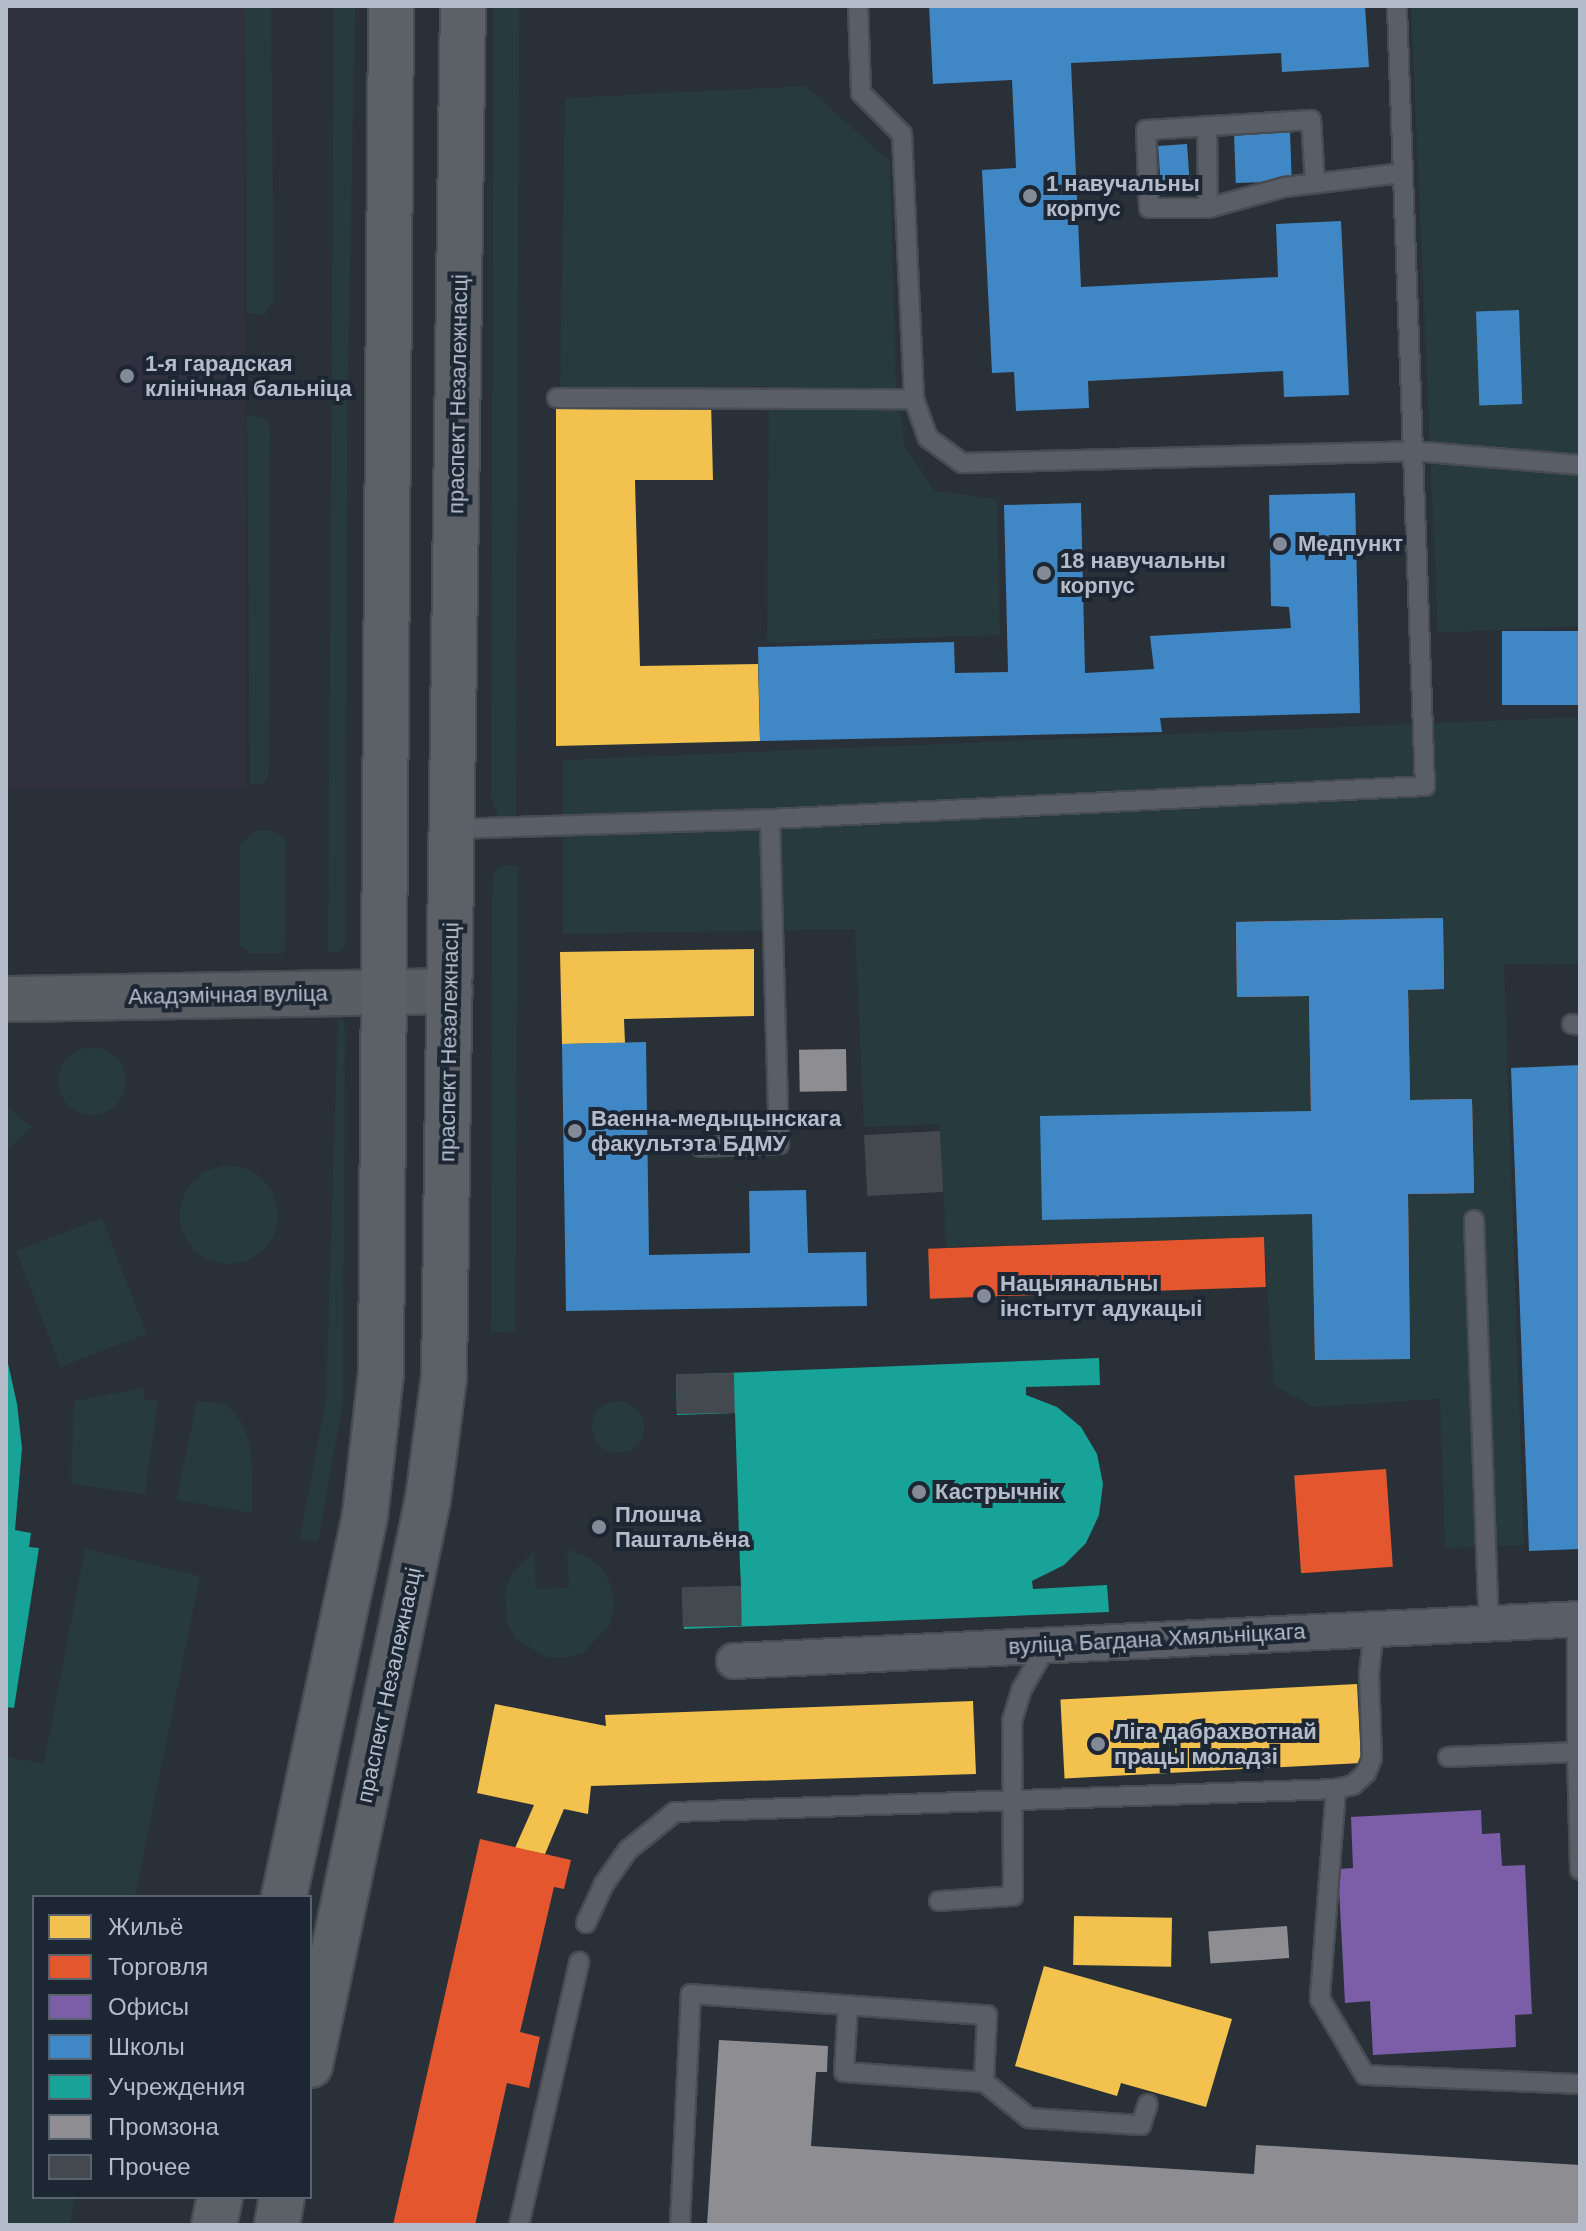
<!DOCTYPE html>
<html>
<head>
<meta charset="utf-8">
<style>
	body { margin:0 }
	#map { position:relative; width:1586px; height:2231px; overflow:hidden; background:#2a3038; font-family:Helvetica,sans-serif }
	div>[style] { position:absolute }
	[style*='--x'] { left:calc(var(--x)*1px); top:calc(var(--y)*1px); width:calc(var(--w)*1px); rotate:calc(var(--a)*1deg) }
	.medical>* { inset:0; background:#31303e; transform-origin:0 0 }
	.green>* { inset:0; background:#273a3e; transform-origin:0 0 }
	.round { border-radius:50% }
	.homes>* { inset:0; background:#f2c14e; transform-origin:0 0 }
	.shops>* { inset:0; background:#e4572e; transform-origin:0 0 }
	.offices>* { inset:0; background:#7b5ea7 }
	.schools>* { inset:0; background:#3f88c5; transform-origin:0 0 }
	.public>* { inset:0; background:#17a398 }
	.industry>* { inset:0; background:#8d8d92; transform-origin:0 0 }
	.building>* { inset:0; background:#444950; transform-origin:0 0 }
	.roads { filter:drop-shadow(2px 0 #484c53) drop-shadow(-2px 0 #484c53) drop-shadow(0 2px #484c53) drop-shadow(0 -2px #484c53) }
	.lane>* { height:18px; margin:-9px; padding:0 9px; transform-origin:9px; border-radius:9px; background:#5a5e66 }
	.street>* { height:34px; margin:-17px; padding:0 17px; transform-origin:17px; border-radius:17px; background:#5a5e66 }
	.secondary>* { height:44px; margin:-22px; padding:0 22px; transform-origin:22px; border-radius:22px; background:#595d64 }
	.primary>* { height:44px; margin:-22px; padding:0 22px; transform-origin:22px; border-radius:22px; background:#5c6168 }
	.dots>* { width:22px; height:22px; translate:-50% -50%; box-sizing:border-box; border:4px solid #1d2633; border-radius:50% }
	span { translate:-50% -50%; white-space:nowrap; text-align:center; line-height:1.15; -webkit-text-stroke:8px #1d2633; paint-order:stroke }
	.poi-label { font-size:22px; color:#b4bcc9; font-weight:700 }
	.left { translate:0 -50%; text-align:left }
	.street-label { font-size:22px; color:#b4bcc9 }
	.frame { position:absolute; inset:0; border:8px solid #b4bcc9; pointer-events:none }
	.legend { position:absolute; left:32px; top:1895px; width:280px; height:304px; box-sizing:border-box; background:#1d2633; border:2px solid #59626f; margin:0; padding:10px 14px; list-style:none; font-size:24px; color:#b4bcc9 }
	.legend li { display:flex; align-items:center; gap:16px; height:40px }
	.legend b { width:40px; border:2px solid #59626f }
</style>
</head>
<body>
<div id="map">
	<div class="medical">
		<i style="left:6px;top:6px;width:239px;height:782px"></i>
	</div>
	<div class="green">
		<i style="clip-path:polygon(245px 6px,271px 6px,274px 301px,264px 315px,247px 313px)"></i>
		<i style="clip-path:polygon(334px 6px,355px 6px,347px 436px,345px 945px,338px 952px,328px 953px)"></i>
		<i style="clip-path:polygon(494px 6px,519px 6px,516px 817px,498px 816px,491px 797px)"></i>
		<i style="clip-path:polygon(1411px 6px,1580px 6px,1580px 626px,1438px 633px)"></i>
		<i style="clip-path:polygon(806px 86px,890px 162px,896px 384px,905px 446px,935px 491px,997px 499px,1000px 635px,767px 643px,769px 386px,560px 388px,565px 98px)"></i>
		<i style="clip-path:polygon(247px 415px,262px 417px,270px 426px,269px 775px,262px 785px,250px 784px)"></i>
		<i style="clip-path:polygon(1580px 717px,1580px 965px,1504px 964px,1524px 1545px,1445px 1548px,1440px 1399px,1314px 1407px,1274px 1385px,1264px 1237px,946px 1247px,940px 1124px,864px 1127px,855px 929px,563px 934px,563px 760px)"></i>
		<i style="clip-path:polygon(257px 830px,274px 831px,286px 839px,285px 953px,249px 953px,240px 946px,240px 844px)"></i>
		<i style="clip-path:polygon(504px 865px,518px 866px,515px 1331px,491px 1333px,492px 910px,493px 879px,496px 869px)"></i>
		<i style="clip-path:polygon(338px 1018px,344px 1021px,345px 1034px,343px 1402px,318px 1542px,300px 1538px,326px 1399px)"></i>
		<i class="round" style="left:58px;top:1047px;width:68px;height:68px"></i>
		<i style="clip-path:polygon(6px 1106px,32px 1127px,6px 1150px)"></i>
		<i class="round" style="left:180px;top:1166px;width:98px;height:98px"></i>
		<i style="left:102px;top:1218px;width:124px;height:92px;rotate:69deg"></i>
		<i style="clip-path:polygon(143px 1388px,144px 1399px,158px 1400px,145px 1494px,71px 1484px,74px 1401px)"></i>
		<i style="clip-path:polygon(197px 1401px,226px 1404px,240px 1420px,249px 1441px,252px 1466px,252px 1513px,176px 1500px)"></i>
		<i class="round" style="left:592px;top:1401px;width:52px;height:52px"></i>
		<i style="clip-path:polygon(85px 1549px,200px 1576px,135px 1897px,34px 1897px,34px 2197px,75px 2197px,70px 2225px,6px 2225px,6px 1757px,44px 1763px)"></i>
		<i style="clip-path:polygon(567px 1549px,590px 1558px,604px 1571px,612px 1589px,614px 1608px,609px 1626px,583px 1653px,564px 1658px,546px 1657px,516px 1639px,507px 1624px,505px 1590px,512px 1574px,534px 1552px,536px 1589px,569px 1588px)"></i>
	</div>
	<div class="homes">
		<i style="clip-path:polygon(711px 401px,713px 480px,635px 480px,640px 666px,758px 664px,760px 741px,556px 746px,556px 407px)"></i>
		<i style="clip-path:polygon(754px 949px,754px 1016px,624px 1019px,625px 1043px,562px 1044px,560px 952px)"></i>
		<i style="left:1357px;top:1684px;width:79px;height:297px;rotate:87deg"></i>
		<i style="clip-path:polygon(973px 1701px,976px 1774px,591px 1786px,588px 1814px,564px 1809px,545px 1854px,515px 1848px,534px 1805px,477px 1793px,495px 1704px,606px 1726px,605px 1715px)"></i>
		<i style="left:1074px;top:1916px;width:98px;height:49px;rotate:1deg"></i>
		<i style="clip-path:polygon(1044px 1966px,1232px 2019px,1206px 2107px,1121px 2083px,1117px 2096px,1015px 2066px)"></i>
	</div>
	<div class="shops">
		<i style="clip-path:polygon(1443px 918px,1444px 989px,1408px 990px,1410px 1100px,1472px 1099px,1474px 1193px,1408px 1194px,1410px 1359px,1315px 1360px,1309px 996px,1237px 997px,1236px 922px)"></i>
		<i style="left:1264px;top:1237px;width:50px;height:336px;rotate:88deg"></i>
		<i style="left:1386px;top:1469px;width:98px;height:92px;rotate:86deg"></i>
		<i style="clip-path:polygon(480px 1839px,571px 1860px,564px 1889px,554px 1887px,520px 2032px,540px 2037px,529px 2088px,507px 2083px,475px 2225px,393px 2225px)"></i>
	</div>
	<div class="offices">
		<i style="clip-path:polygon(1481px 1810px,1482px 1834px,1500px 1833px,1502px 1866px,1525px 1865px,1532px 2014px,1515px 2015px,1516px 2047px,1373px 2055px,1370px 2001px,1345px 2003px,1338px 1869px,1353px 1868px,1351px 1817px)"></i>
	</div>
	<div class="schools">
		<i style="clip-path:polygon(929px 6px,1365px 6px,1369px 67px,1282px 72px,1281px 53px,1071px 63px,1081px 287px,1278px 277px,1276px 224px,1341px 221px,1349px 395px,1284px 397px,1283px 371px,1088px 381px,1089px 408px,1016px 411px,1014px 372px,992px 373px,982px 170px,1016px 168px,1012px 80px,933px 84px)"></i>
		<i style="left:1290px;top:131px;width:50px;height:56px;rotate:88deg"></i>
		<i style="left:1187px;top:144px;width:49px;height:29px;rotate:86deg"></i>
		<i style="left:1519px;top:310px;width:94px;height:43px;rotate:88deg"></i>
		<i style="clip-path:polygon(1355px 493px,1360px 713px,1160px 718px,1162px 732px,760px 741px,758px 647px,954px 642px,955px 673px,1008px 672px,1004px 505px,1081px 503px,1085px 673px,1154px 669px,1150px 636px,1291px 628px,1289px 607px,1271px 606px,1269px 495px)"></i>
		<i style="left:1580px;top:631px;width:74px;height:78px;rotate:90deg"></i>
		<i style="clip-path:polygon(1443px 918px,1444px 989px,1408px 990px,1410px 1100px,1472px 1099px,1474px 1193px,1408px 1194px,1410px 1359px,1315px 1360px,1312px 1214px,1042px 1220px,1040px 1116px,1311px 1111px,1309px 996px,1237px 997px,1236px 922px)"></i>
		<i style="clip-path:polygon(646px 1042px,649px 1255px,750px 1253px,749px 1191px,806px 1190px,808px 1253px,866px 1252px,867px 1306px,566px 1311px,562px 1044px)"></i>
		<i style="clip-path:polygon(1580px 1065px,1580px 1549px,1529px 1551px,1511px 1068px)"></i>
	</div>
	<div class="public">
		<i style="clip-path:polygon(1099px 1358px,1100px 1385px,1026px 1387px,1026px 1395px,1057px 1407px,1081px 1427px,1097px 1454px,1103px 1484px,1099px 1515px,1086px 1543px,1064px 1565px,1032px 1581px,1033px 1589px,1107px 1585px,1109px 1612px,684px 1629px,682px 1589px,741px 1586px,740px 1566px,735px 1413px,677px 1415px,676px 1375px)"></i>
		<i style="clip-path:polygon(7px 1359px,17px 1404px,22px 1448px,15px 1530px,31px 1533px,29px 1547px,39px 1548px,14px 1708px,6px 1707px)"></i>
	</div>
	<div class="industry">
		<i style="left:846px;top:1049px;width:42px;height:47px;rotate:89deg"></i>
		<i style="left:1287px;top:1926px;width:32px;height:79px;rotate:86deg"></i>
		<i style="clip-path:polygon(719px 2040px,828px 2046px,827px 2072px,816px 2072px,811px 2146px,1254px 2174px,1256px 2145px,1580px 2165px,1580px 2225px,707px 2225px)"></i>
	</div>
	<div class="building">
		<i style="left:940px;top:1131px;width:61px;height:76px;rotate:87deg"></i>
		<i style="left:734px;top:1373px;width:40px;height:58px;rotate:89deg"></i>
		<i style="left:741px;top:1586px;width:40px;height:59px;rotate:89deg"></i>
	</div>
	<div class="roads">
		<div class="lane">
			<i style="--x:858;--y:6;--w:87;--a:88"></i>
			<i style="--x:861;--y:93;--w:58;--a:45"></i>
			<i style="--x:902;--y:134;--w:265;--a:87.4"></i>
			<i style="--x:914;--y:399;--w:41;--a:70.3"></i>
			<i style="--x:928;--y:438;--w:42;--a:36.3"></i>
			<i style="--x:962;--y:463;--w:451;--a:-1.5"></i>
			<i style="--x:1413;--y:451;--w:168;--a:4.8"></i>
			<i style="--x:1207;--y:126;--w:82;--a:89.3"></i>
			<i style="--x:1315;--y:183;--w:63;--a:-93.6"></i>
			<i style="--x:1311;--y:120;--w:165;--a:176.5"></i>
			<i style="--x:1146;--y:130;--w:78;--a:87.8"></i>
			<i style="--x:1149;--y:208;--w:59;--a:0"></i>
			<i style="--x:1208;--y:208;--w:80;--a:-15.3"></i>
			<i style="--x:1285;--y:187;--w:119;--a:-6.8"></i>
			<i style="--x:557;--y:398;--w:357;--a:0.2"></i>
			<i style="--x:453;--y:829;--w:317;--a:-1.8"></i>
			<i style="--x:770;--y:819;--w:656;--a:-2.88"></i>
			<i style="--x:1425;--y:786;--w:781;--a:-92.06"></i>
			<i style="--x:1572;--y:1024;--w:8;--a:7"></i>
			<i style="--x:701;--y:1147;--w:78;--a:-2.2"></i>
			<i style="--x:779;--y:1144;--w:325;--a:-91.6"></i>
			<i style="--x:1474;--y:1220;--w:404;--a:87.9"></i>
			<i style="--x:1374;--y:1629;--w:45;--a:96.3"></i>
			<i style="--x:1369;--y:1674;--w:84;--a:88"></i>
			<i style="--x:1372;--y:1758;--w:16;--a:112"></i>
			<i style="--x:1366;--y:1773;--w:18;--a:137"></i>
			<i style="--x:1353;--y:1785;--w:17;--a:167"></i>
			<i style="--x:1336;--y:1789;--w:211;--a:94.4"></i>
			<i style="--x:1320;--y:1999;--w:88;--a:59.4"></i>
			<i style="--x:1365;--y:2075;--w:215;--a:2.4"></i>
			<i style="--x:1577;--y:1752;--w:118;--a:88.5"></i>
			<i style="--x:1448;--y:1757;--w:129;--a:-2.2"></i>
			<i style="--x:1577;--y:1752;--w:133;--a:-90"></i>
			<i style="--x:939;--y:1901;--w:74;--a:-3.9"></i>
			<i style="--x:1013;--y:1896;--w:175;--a:-90.3"></i>
			<i style="--x:1012;--y:1721;--w:34;--a:-73"></i>
			<i style="--x:1022;--y:1689;--w:51;--a:-60.4"></i>
			<i style="--x:586;--y:1923;--w:43;--a:-65.2"></i>
			<i style="--x:604;--y:1884;--w:42;--a:-54.8"></i>
			<i style="--x:628;--y:1850;--w:60;--a:-39"></i>
			<i style="--x:675;--y:1812;--w:661;--a:-1.99"></i>
			<i style="--x:984;--y:2082;--w:58;--a:38.7"></i>
			<i style="--x:1029;--y:2118;--w:112;--a:3.6"></i>
			<i style="--x:1141;--y:2125;--w:22;--a:-72"></i>
			<i style="--x:519;--y:2225;--w:270;--a:-77.1"></i>
			<i style="--x:680;--y:2225;--w:231;--a:-87.3"></i>
			<i style="--x:691;--y:1994;--w:297;--a:4.1"></i>
			<i style="--x:987;--y:2015;--w:67;--a:92.6"></i>
			<i style="--x:984;--y:2082;--w:140;--a:-175.9"></i>
			<i style="--x:844;--y:2072;--w:67;--a:-86.6"></i>
		</div>
		<div class="street">
			<i style="--x:734;--y:1661;--w:847;--a:-2.84"></i>
		</div>
		<div class="secondary">
			<i style="--x:6;--y:999;--w:444;--a:-1"></i>
		</div>
		<div class="primary">
			<i style="--x:284;--y:1897;--w:390;--a:-78"></i>
			<i style="--x:365;--y:1516;--w:143;--a:-83.6"></i>
			<i style="--x:381;--y:1374;--w:1368;--a:-89.58"></i>
			<i style="--x:310;--y:2065;--w:578;--a:-78.22"></i>
			<i style="--x:428;--y:1499;--w:122;--a:-82.5"></i>
			<i style="--x:444;--y:1378;--w:1372;--a:-89.21"></i>
			<i style="--x:214;--y:2225;--w:29;--a:-78"></i>
			<i style="--x:277;--y:2225;--w:28;--a:-80"></i>
		</div>
	</div>
	<div class="dots">
		<i style="left:1030px;top:196px;background:#848b96"></i>
		<i style="left:127px;top:376px;background:#848b96"></i>
		<i style="left:1280px;top:544px;background:#848b96"></i>
		<i style="left:1044px;top:573px;background:#848b96"></i>
		<i style="left:575px;top:1131px;background:#848b96"></i>
		<i style="left:984px;top:1296px;background:#848b96"></i>
		<i style="left:919px;top:1492px;background:#848b96"></i>
		<i style="left:599px;top:1527px;background:#848b96"></i>
		<i style="left:1098px;top:1744px;background:#848b96"></i>
	</div>
	<div class="poi-label">
		<span class="left" style="left:1046px;top:196px">1 навучальны<br>корпус</span>
		<span class="left" style="left:145px;top:376px">1-я гарадская<br>клінічная бальніца</span>
		<span class="left" style="left:1298px;top:544px">Медпункт</span>
		<span class="left" style="left:1060px;top:573px">18 навучальны<br>корпус</span>
		<span class="left" style="left:591px;top:1131px">Ваенна-медыцынскага<br>факультэта БДМУ</span>
		<span class="left" style="left:1000px;top:1296px">Нацыянальны<br>інстытут адукацыі</span>
		<span class="left" style="left:935px;top:1492px">Кастрычнік</span>
		<span class="left" style="left:615px;top:1527px">Плошча<br>Паштальёна</span>
		<span class="left" style="left:1114px;top:1744px">Ліга дабрахвотнай<br>працы моладзі</span>
	</div>
	<div class="street-label">
		<span style="left:458px;top:394px;rotate:-89deg">праспект Незалежнасці</span>
		<span style="left:228px;top:995px;rotate:-1deg">Акадэмічная вуліца</span>
		<span style="left:449px;top:1042px;rotate:-89deg">праспект Незалежнасці</span>
		<span style="left:1157px;top:1639px;rotate:-3deg">вуліца Багдана Хмяльніцкага</span>
		<span style="left:389px;top:1685px;rotate:-78deg">праспект Незалежнасці</span>
	</div>
	<div class="frame"></div>
	<ul class="legend">
	<li><b style="height:22px;background:#f2c14e"></b>Жильё</li>
	<li><b style="height:22px;background:#e4572e"></b>Торговля</li>
	<li><b style="height:22px;background:#7b5ea7"></b>Офисы</li>
	<li><b style="height:22px;background:#3f88c5"></b>Школы</li>
	<li><b style="height:22px;background:#17a398"></b>Учреждения</li>
	<li><b style="height:22px;background:#8d8d92"></b>Промзона</li>
	<li><b style="height:22px;background:#444950"></b>Прочее</li>
	</ul>
</div>
</body>
</html>
